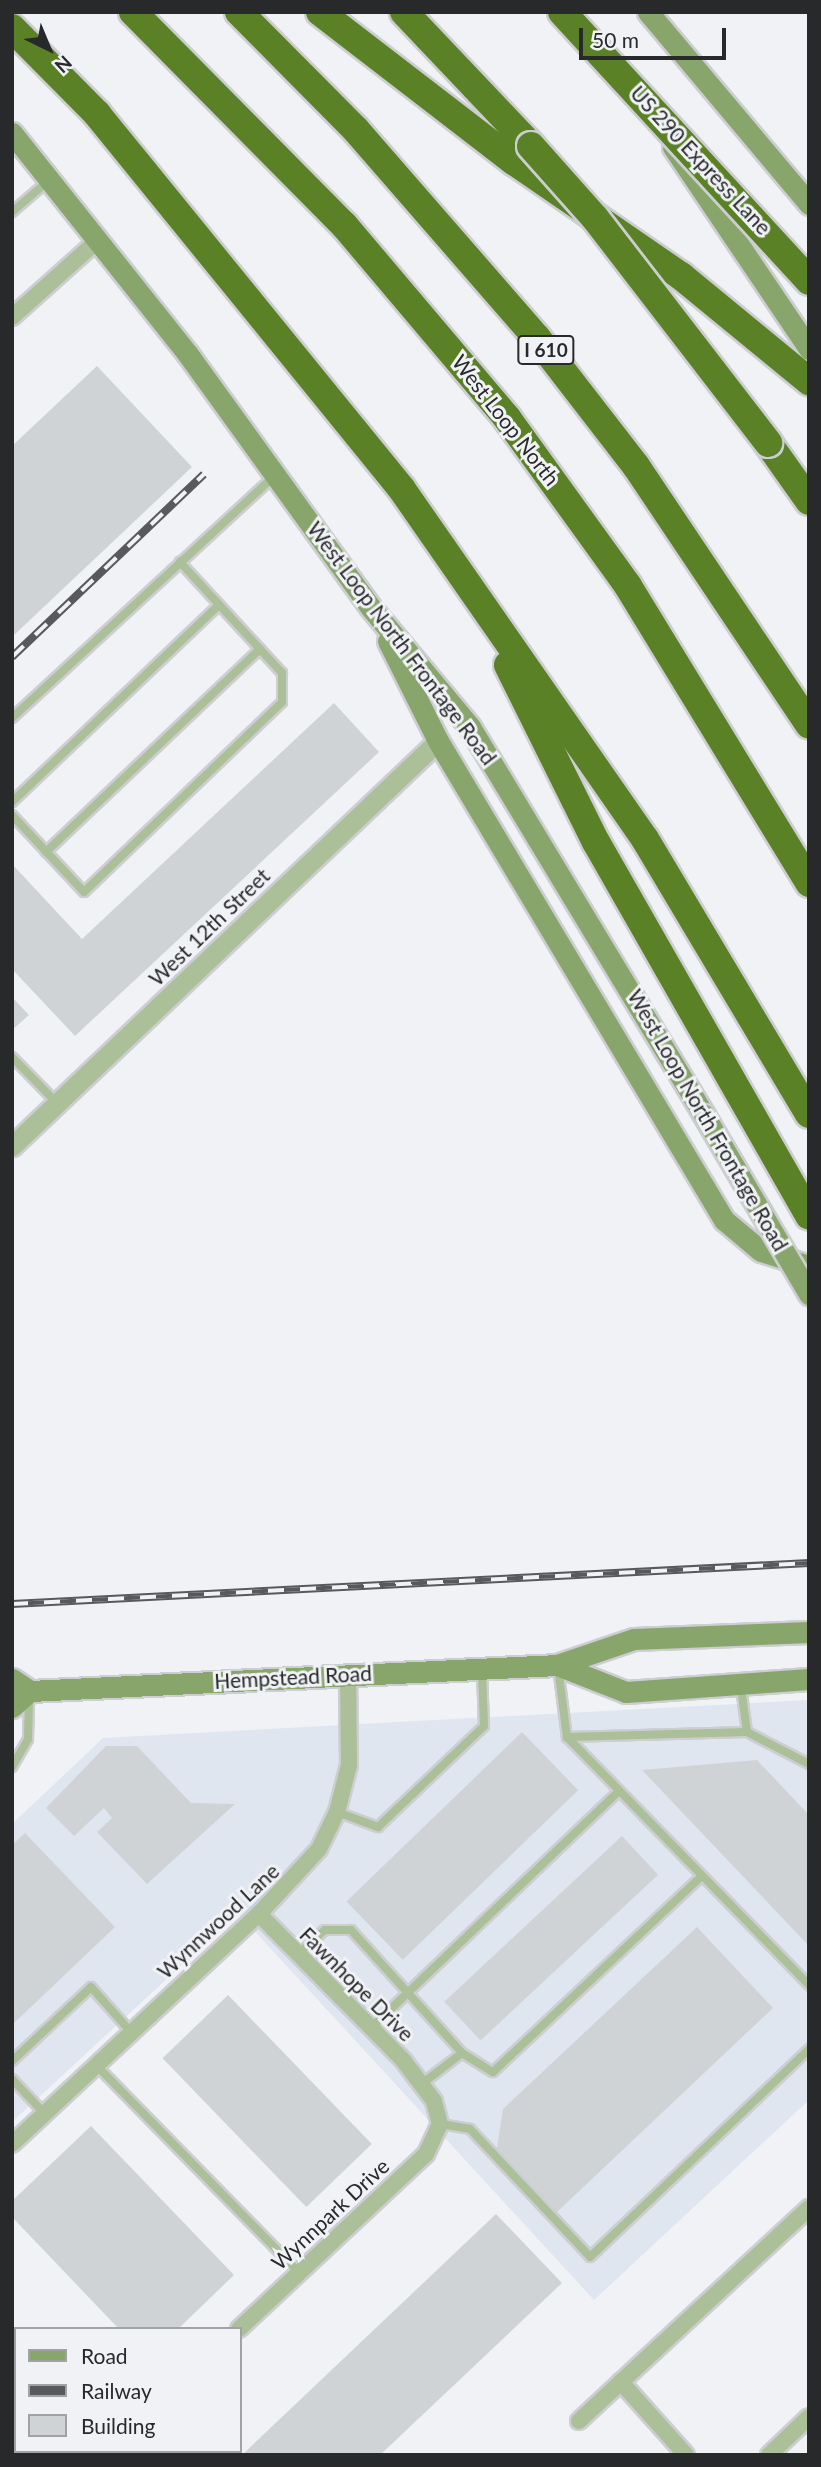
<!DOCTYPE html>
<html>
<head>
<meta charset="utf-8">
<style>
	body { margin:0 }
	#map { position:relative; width:821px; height:2467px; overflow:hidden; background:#f0f2f6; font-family:Lato,sans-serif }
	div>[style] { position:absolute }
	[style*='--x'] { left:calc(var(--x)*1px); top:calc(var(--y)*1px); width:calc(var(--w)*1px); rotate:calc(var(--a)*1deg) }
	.built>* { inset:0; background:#dfe6f0 }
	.building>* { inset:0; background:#d0d3d6; transform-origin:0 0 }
	.roads { filter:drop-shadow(2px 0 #ccced1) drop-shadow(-2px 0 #ccced1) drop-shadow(0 2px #ccced1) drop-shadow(0 -2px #ccced1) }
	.service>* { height:8px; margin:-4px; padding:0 4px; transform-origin:4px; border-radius:4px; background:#abbf98 }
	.minor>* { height:16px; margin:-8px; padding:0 8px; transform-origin:8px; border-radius:8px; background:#abbf98 }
	.tertiary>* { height:19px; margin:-9.5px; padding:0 9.5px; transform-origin:9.5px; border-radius:9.5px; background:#abbf98 }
	.secondary>* { height:21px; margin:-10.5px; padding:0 10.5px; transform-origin:10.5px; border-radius:10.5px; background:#88a56b }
	.motorway>* { height:28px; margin:-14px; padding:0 14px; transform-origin:14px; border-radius:14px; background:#5a8126 }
	.rail>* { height:8px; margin-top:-4px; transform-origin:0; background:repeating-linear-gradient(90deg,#f0f2f6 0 16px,#57595b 0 32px); box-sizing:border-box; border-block:2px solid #57595b }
	.bridges { filter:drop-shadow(2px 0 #ccced1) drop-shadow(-2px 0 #ccced1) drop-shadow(0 2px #ccced1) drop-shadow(0 -2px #ccced1) }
	.secondary-bridge>* { height:21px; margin:-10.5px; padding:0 10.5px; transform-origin:10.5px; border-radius:10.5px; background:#88a56b }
	.motorway-bridge>* { height:28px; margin:-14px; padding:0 14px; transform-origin:14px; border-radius:14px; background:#5a8126 }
	span { translate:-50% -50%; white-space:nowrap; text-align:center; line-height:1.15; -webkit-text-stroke:6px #f0f2f6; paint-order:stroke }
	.shield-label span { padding:2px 5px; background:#f0f2f6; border:2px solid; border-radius:5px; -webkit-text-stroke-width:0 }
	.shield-label { font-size:19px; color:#28292b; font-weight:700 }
	.street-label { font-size:21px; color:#28292b }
	.frame { position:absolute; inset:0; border:14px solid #28292b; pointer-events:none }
	.legend { position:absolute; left:14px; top:2327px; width:228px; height:126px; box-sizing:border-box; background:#f0f2f6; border:2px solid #a0a2a5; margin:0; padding:9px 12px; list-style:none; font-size:21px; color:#28292b }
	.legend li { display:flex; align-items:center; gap:14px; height:35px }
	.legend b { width:35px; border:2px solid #a0a2a5 }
	.north { position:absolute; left:14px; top:14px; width:70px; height:70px; -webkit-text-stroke:5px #f0f2f6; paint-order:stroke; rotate:137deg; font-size:19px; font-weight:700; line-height:28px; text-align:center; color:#28292b }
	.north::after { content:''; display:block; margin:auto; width:24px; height:32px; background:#28292b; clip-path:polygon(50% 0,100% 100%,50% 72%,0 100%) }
	.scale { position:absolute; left:579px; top:28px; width:147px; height:32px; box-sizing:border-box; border:4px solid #28292b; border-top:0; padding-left:9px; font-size:21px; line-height:24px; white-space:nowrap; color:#28292b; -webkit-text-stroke:5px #f0f2f6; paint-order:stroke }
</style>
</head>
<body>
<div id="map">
	<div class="built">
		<i style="clip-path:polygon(809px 1700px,809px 2100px,594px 2300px,238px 1913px,12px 2122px,12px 1824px,103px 1738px)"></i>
	</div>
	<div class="building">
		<i style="clip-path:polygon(97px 366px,192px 467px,12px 637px,12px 446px)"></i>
		<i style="clip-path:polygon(334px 703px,379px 752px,75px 1036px,12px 969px,12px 864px,82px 939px)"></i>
		<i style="clip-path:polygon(12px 997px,29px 1015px,12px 1030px)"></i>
		<i style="left:522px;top:1732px;width:81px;height:244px;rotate:46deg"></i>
		<i style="clip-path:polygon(106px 1746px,137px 1746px,191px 1803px,235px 1804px,147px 1884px,97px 1832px,112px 1818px,104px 1808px,74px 1836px,46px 1808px)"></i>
		<i style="clip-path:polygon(757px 1760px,809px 1815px,809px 1946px,642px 1770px)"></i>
		<i style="clip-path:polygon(25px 1833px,115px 1927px,12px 2025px,12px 1845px)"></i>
		<i style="left:622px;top:1836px;width:53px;height:243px;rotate:47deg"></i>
		<i style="clip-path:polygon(697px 1927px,773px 2008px,557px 2212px,497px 2148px,503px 2109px)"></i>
		<i style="left:228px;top:1995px;width:207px;height:91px;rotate:46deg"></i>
		<i style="clip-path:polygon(91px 2126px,234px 2275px,178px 2329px,119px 2329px,12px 2217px,12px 2201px)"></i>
		<i style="clip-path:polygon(496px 2214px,562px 2283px,380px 2455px,242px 2455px)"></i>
		<i style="clip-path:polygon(12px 2381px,16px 2451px,50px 2451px,46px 2455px,12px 2455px)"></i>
	</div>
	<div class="roads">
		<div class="service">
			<i style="--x:12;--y:212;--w:46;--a:-40.6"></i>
			<i style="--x:12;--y:718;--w:358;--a:-42.7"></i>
			<i style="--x:12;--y:802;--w:286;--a:-43.6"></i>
			<i style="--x:12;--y:815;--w:105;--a:46.9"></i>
			<i style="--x:84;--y:892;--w:274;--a:-43.8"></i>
			<i style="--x:282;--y:702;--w:29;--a:-90"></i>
			<i style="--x:282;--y:673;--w:151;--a:-132.6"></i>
			<i style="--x:46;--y:852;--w:295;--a:-43.5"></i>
			<i style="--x:12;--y:1057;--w:64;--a:45.6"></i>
			<i style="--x:558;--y:1667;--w:71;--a:82.7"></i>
			<i style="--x:567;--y:1737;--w:347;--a:45.7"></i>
			<i style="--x:741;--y:1687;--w:45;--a:82.4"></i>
			<i style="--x:567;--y:1737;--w:180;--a:-1.6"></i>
			<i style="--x:747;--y:1732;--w:70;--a:27.3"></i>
			<i style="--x:12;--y:1767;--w:32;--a:-60"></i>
			<i style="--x:28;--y:1739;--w:41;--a:-88.6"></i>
			<i style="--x:337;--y:1812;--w:44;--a:20.1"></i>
			<i style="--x:378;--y:1827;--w:146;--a:-43.6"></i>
			<i style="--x:484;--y:1726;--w:55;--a:-92.1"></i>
			<i style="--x:298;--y:1954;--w:36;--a:-42"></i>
			<i style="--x:325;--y:1930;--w:26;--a:0"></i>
			<i style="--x:351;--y:1930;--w:166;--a:47.9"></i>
			<i style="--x:462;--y:2053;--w:36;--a:32"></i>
			<i style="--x:493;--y:2072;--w:285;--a:-43.2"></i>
			<i style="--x:373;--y:2026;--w:340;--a:-43.7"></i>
			<i style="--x:12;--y:2061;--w:108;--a:-43.1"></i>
			<i style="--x:91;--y:1987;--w:60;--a:48.4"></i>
			<i style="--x:96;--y:2065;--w:290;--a:45.6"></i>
			<i style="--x:12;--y:2079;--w:48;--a:46.7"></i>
			<i style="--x:423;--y:2083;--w:49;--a:-37.6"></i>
			<i style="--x:440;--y:2124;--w:30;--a:9"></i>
			<i style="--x:470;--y:2129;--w:175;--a:46.8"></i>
			<i style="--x:590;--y:2257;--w:302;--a:-43.5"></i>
		</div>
		<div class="minor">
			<i style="--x:12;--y:317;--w:115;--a:-41.8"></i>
			<i style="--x:12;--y:2144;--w:338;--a:-43"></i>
			<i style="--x:259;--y:1914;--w:88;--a:-47.3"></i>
			<i style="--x:319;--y:1849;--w:41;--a:-64.1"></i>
			<i style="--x:337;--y:1812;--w:49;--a:-75.7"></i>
			<i style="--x:349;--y:1765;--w:91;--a:-90.6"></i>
			<i style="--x:239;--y:2329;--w:256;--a:-43.1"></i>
			<i style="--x:426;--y:2154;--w:33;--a:-65"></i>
			<i style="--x:440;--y:2124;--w:24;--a:-105"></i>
			<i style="--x:434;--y:2101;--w:51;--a:-127.1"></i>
			<i style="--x:403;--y:2060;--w:205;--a:-134.6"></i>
			<i style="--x:579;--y:2421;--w:57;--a:-42.9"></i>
			<i style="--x:105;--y:2455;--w:6;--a:-45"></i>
			<i style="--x:686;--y:2455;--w:98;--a:-131.7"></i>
			<i style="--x:621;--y:2382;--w:256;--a:-42.8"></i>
			<i style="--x:769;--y:2455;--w:55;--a:-43.5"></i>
		</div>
		<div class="tertiary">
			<i style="--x:12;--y:1146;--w:588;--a:-43.55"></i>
		</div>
		<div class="secondary">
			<i style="--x:648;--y:12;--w:251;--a:50"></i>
			<i style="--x:12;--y:133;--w:281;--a:51.5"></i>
			<i style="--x:187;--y:353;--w:314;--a:54.2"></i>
			<i style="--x:371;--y:608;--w:155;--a:50.2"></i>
			<i style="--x:470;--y:727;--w:453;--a:58.9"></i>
			<i style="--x:673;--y:147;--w:244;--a:56"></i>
			<i style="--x:388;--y:641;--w:112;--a:63.4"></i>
			<i style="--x:438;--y:741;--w:558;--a:59.16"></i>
			<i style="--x:724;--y:1220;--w:48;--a:40"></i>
			<i style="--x:761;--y:1251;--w:50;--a:17.4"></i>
			<i style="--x:557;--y:1665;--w:74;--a:21.4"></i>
			<i style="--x:626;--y:1692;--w:183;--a:-4.1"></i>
			<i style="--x:12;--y:1679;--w:22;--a:34"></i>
			<i style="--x:30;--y:1691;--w:528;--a:-2.82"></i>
			<i style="--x:557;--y:1665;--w:81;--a:-18.7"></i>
			<i style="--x:634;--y:1639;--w:175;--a:-2.3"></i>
			<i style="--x:12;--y:1707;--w:24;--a:-42"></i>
		</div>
		<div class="motorway">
			<i style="--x:133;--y:12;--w:300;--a:45.3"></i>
			<i style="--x:344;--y:225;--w:253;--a:49.8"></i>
			<i style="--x:507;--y:418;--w:207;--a:54.2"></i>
			<i style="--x:628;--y:586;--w:348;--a:58.6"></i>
			<i style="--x:239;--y:12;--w:166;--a:45.2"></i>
			<i style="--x:356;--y:130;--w:276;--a:49"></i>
			<i style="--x:537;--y:338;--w:162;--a:52.3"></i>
			<i style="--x:636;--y:466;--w:311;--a:56.2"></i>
			<i style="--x:320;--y:12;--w:246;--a:37.6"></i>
			<i style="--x:515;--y:162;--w:201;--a:34.5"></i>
			<i style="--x:681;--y:276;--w:166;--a:39.4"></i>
			<i style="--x:404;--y:12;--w:185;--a:46.5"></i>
			<i style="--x:12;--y:28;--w:121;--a:45.3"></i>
			<i style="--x:97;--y:114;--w:482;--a:50.9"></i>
			<i style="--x:401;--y:488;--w:427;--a:55.2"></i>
			<i style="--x:645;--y:839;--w:320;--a:59.2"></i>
			<i style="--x:768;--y:443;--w:71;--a:54.7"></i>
			<i style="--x:508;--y:665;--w:198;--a:63.6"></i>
			<i style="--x:596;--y:842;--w:430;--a:60.3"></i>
		</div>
	</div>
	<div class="rail">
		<i style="--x:12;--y:657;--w:265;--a:-43.6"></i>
		<i style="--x:12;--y:1604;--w:798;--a:-2.94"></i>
	</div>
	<div class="bridges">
		<div class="secondary-bridge">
			<i style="--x:704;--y:1115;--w:208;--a:59.6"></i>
		</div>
		<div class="motorway-bridge">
			<i style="--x:562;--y:12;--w:365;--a:47.4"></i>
			<i style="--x:531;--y:146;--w:96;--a:48.4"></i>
			<i style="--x:595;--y:218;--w:284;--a:52.4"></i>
		</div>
	</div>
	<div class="shield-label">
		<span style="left:546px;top:350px">I 610</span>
	</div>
	<div class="street-label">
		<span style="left:701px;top:160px;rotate:47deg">US 290 Express Lane</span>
		<span style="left:506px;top:420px;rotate:52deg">West Loop North</span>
		<span style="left:402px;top:643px;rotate:53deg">West Loop North Frontage Road</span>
		<span style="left:209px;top:927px;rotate:-44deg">West 12th Street</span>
		<span style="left:708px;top:1120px;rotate:60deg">West Loop North Frontage Road</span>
		<span style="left:293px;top:1677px;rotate:-3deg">Hempstead Road</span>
		<span style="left:218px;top:1921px;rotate:-43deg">Wynnwood Lane</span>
		<span style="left:357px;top:1984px;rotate:45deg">Fawnhope Drive</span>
		<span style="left:330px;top:2214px;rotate:-43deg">Wynnpark Drive</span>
	</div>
	<div class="frame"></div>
	<ul class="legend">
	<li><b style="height:9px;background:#88a56b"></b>Road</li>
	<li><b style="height:9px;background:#57595b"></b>Railway</li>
	<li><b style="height:19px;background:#d0d3d6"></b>Building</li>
	</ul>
	<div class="north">N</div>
	<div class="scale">50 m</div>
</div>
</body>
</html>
